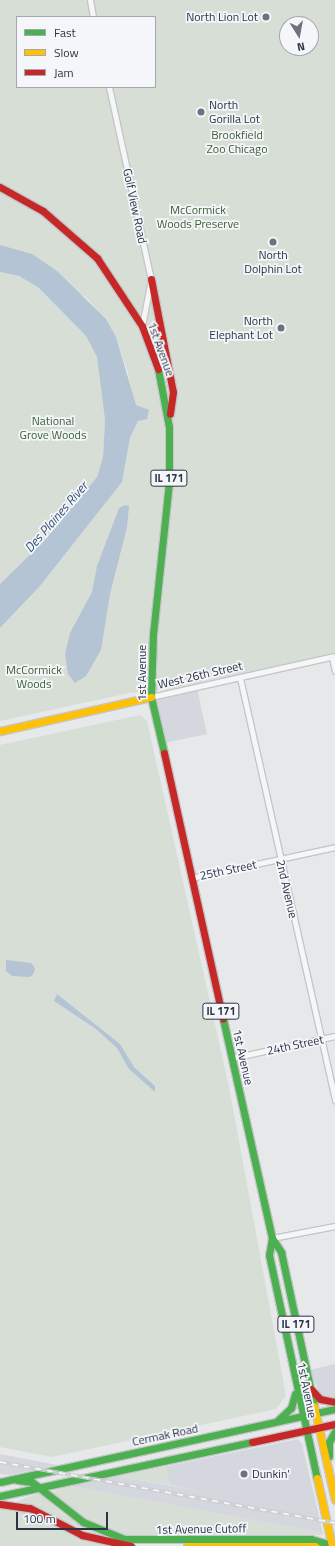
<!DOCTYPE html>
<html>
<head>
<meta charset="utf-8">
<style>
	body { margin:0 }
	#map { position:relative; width:335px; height:1546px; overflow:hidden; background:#e6e8ea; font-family:"Titillium Web",sans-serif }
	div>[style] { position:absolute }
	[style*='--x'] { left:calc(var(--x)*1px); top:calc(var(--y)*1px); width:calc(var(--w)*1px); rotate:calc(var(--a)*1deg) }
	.built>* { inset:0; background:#d4d7dd; transform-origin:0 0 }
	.green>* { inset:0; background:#d6ded6 }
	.water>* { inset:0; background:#b4c4d5 }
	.roads { filter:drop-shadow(1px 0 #c4c6c8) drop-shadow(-1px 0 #c4c6c8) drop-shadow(0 1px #c4c6c8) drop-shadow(0 -1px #c4c6c8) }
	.street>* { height:5px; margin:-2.5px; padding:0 2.5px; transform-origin:2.5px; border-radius:2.5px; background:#f5f6f7 }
	.fast>* { height:7px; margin:-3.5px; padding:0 3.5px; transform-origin:3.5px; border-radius:3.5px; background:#4caf50 }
	.slow>* { height:7px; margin:-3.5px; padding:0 3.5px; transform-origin:3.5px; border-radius:3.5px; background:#ffc107 }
	.jam>* { height:7px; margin:-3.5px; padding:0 3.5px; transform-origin:3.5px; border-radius:3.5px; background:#c62828 }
	.rail>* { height:3.5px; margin-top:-1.75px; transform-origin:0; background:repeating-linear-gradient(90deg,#f4f6f9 0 6px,#cecfd2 0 12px); box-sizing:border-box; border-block:1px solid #cecfd2 }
	.dots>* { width:11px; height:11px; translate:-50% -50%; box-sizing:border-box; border:2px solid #f4f6f9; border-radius:50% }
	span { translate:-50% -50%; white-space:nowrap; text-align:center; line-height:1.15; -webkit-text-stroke:3.5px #f4f6f9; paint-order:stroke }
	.shield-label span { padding:1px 3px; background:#f4f6f9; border:1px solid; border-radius:3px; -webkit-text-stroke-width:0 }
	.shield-label { font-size:11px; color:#2b3445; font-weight:700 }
	.poi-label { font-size:12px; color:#2b3445 }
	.right { translate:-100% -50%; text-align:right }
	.left { translate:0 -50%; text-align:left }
	.park-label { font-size:12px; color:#3f6138 }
	.street-label { font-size:12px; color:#2b3445 }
	.water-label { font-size:13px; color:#34527a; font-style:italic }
	.legend { position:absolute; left:16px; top:16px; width:140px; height:72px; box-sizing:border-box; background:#f4f6f9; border:1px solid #a4a8b1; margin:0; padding:5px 7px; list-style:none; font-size:12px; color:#2b3445 }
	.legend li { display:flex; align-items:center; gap:8px; height:20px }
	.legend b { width:20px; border:1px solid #a4a8b1 }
	.north { position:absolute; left:279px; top:16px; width:40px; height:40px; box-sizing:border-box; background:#f4f6f9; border:1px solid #a4a8b1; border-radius:50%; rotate:169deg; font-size:11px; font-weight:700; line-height:16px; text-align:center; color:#2b3445 }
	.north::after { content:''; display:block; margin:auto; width:14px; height:18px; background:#6c737f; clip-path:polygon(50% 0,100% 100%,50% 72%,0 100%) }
	.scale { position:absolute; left:16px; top:1512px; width:92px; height:18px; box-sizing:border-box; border:2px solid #2b3445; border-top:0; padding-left:5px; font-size:12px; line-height:14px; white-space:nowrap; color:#2b3445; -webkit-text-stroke:3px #f4f6f9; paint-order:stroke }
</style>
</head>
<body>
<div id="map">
	<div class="built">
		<i style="left:197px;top:688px;width:47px;height:46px;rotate:78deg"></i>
		<i style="clip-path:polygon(335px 1364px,335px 1399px,321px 1397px,310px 1370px)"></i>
		<i style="clip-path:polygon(298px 1439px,302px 1444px,323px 1533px,70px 1486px,116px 1476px,200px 1491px,170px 1485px,166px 1467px,163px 1467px)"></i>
		<i style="clip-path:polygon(0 1454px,57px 1465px,9px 1475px,0 1474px)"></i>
	</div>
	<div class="green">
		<i style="clip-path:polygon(evenodd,0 0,335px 0,335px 653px,170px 689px,129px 693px,0 721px,0 628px,40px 586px,122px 482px,130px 438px,138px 421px,128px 373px,116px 337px,105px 319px,87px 298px,0 245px,0 0,17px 17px,155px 17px,155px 87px,17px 87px,17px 17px,0 0,287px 24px,311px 24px,311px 48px,287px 48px,287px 24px)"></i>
		<i style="clip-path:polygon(0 272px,19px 276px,39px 288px,86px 336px,97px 357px,105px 420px,103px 457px,97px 477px,46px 539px,0 584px)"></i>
		<i style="clip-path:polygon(140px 715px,147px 721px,229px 1087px,286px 1396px,276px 1409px,52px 1457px,0 1447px,0 745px)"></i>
		<i style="clip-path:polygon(166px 1467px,170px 1485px,116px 1476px,163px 1467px)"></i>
		<i style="clip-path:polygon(70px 1486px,323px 1533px,324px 1535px,129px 1537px,92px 1525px,51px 1492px)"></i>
		<i style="clip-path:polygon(40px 1493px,63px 1514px,96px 1533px,95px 1536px,36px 1507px,17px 1501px)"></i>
		<i style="clip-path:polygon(0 1507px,27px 1510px,84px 1538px,113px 1546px,0 1546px)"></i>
	</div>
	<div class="water">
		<i style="clip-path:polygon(0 245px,32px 254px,57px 271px,106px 319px,116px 337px,136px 405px,149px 410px,147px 419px,138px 421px,130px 438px,122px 482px,40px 586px,0 628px,0 584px,46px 539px,97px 477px,103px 457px,105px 420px,97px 357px,86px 336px,39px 288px,19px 276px,0 272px)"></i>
		<i style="clip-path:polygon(125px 505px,129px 506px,127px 527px,110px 594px,101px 650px,86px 676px,75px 683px,68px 674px,65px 654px,70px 633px,92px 592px,97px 566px,119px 508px)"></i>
		<i style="clip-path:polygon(6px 960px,31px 963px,35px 968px,34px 973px,30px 977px,12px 976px,6px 971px)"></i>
		<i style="clip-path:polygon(57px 994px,120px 1044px,134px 1067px,155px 1086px,155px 1092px,129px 1069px,117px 1048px,96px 1029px,54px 1001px)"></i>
	</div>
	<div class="roads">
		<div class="street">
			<i style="--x:90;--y:0;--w:17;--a:80"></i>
			<i style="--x:109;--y:87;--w:197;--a:77.7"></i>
			<i style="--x:151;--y:279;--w:48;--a:100.8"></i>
			<i style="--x:332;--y:657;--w:14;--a:78"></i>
			<i style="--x:240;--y:678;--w:433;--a:77.3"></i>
			<i style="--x:151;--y:697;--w:189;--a:-12.6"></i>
			<i style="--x:191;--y:878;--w:147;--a:-12.1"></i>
			<i style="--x:232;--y:1058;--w:105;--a:-12.1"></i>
			<i style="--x:272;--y:1238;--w:64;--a:-10.8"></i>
		</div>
		<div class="fast">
			<i style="--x:158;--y:369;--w:59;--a:79.3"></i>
			<i style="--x:169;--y:427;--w:55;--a:90"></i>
			<i style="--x:169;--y:482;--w:153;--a:96"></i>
			<i style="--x:153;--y:634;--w:63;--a:91.8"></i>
			<i style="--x:151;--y:697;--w:57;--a:76.9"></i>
			<i style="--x:223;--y:1019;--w:224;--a:77.4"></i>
			<i style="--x:272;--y:1238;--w:17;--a:57"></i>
			<i style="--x:281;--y:1252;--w:157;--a:77.9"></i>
			<i style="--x:272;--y:1238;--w:17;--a:100"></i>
			<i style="--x:269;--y:1255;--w:228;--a:77.9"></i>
			<i style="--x:278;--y:1420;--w:18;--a:-43"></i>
			<i style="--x:291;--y:1408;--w:15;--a:-74"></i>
			<i style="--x:329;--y:1456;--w:14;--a:-90"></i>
			<i style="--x:329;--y:1442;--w:13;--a:-61"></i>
			<i style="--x:17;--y:1480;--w:15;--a:8"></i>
			<i style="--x:32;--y:1482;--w:65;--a:38.1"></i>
			<i style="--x:83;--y:1522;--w:44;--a:22.5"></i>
			<i style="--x:124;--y:1539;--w:187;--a:0"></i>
			<i style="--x:311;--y:1539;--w:25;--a:16"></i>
			<i style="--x:0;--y:1482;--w:343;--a:-12.3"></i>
			<i style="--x:0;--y:1496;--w:258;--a:-12.1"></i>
		</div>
		<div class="slow">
			<i style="--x:0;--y:731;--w:155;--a:-12.7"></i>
			<i style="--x:314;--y:1406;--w:96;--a:77.4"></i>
			<i style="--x:317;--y:1478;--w:70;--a:77.6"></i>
			<i style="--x:187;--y:1546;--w:128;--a:0"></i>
		</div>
		<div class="jam">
			<i style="--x:0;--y:187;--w:49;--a:29.2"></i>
			<i style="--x:43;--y:211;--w:72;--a:41"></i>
			<i style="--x:97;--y:258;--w:82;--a:56.5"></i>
			<i style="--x:142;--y:326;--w:46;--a:69.6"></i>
			<i style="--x:151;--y:279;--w:115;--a:79"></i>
			<i style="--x:173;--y:392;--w:22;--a:98"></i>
			<i style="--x:164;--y:753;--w:272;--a:77.5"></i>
			<i style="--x:311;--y:1389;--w:13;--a:48"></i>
			<i style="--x:320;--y:1399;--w:15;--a:11"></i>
			<i style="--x:252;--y:1442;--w:85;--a:-12.2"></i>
			<i style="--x:0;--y:1504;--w:30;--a:8"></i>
			<i style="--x:30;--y:1508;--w:59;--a:27.4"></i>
			<i style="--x:82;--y:1535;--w:50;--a:12.7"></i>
		</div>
	</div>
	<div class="rail">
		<i style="--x:0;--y:1462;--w:341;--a:10.3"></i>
	</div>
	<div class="dots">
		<i style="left:266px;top:17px;background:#6c737f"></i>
		<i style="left:201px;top:112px;background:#6c737f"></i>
		<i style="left:273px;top:242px;background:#6c737f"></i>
		<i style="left:281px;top:328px;background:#6c737f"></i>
		<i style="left:244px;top:1474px;background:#6c737f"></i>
	</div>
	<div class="shield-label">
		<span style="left:169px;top:478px">IL 171</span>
		<span style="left:221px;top:1011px">IL 171</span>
		<span style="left:296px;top:1324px">IL 171</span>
	</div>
	<div class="poi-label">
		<span class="right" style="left:258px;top:17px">North Lion Lot</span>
		<span class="left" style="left:209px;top:112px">North<br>Gorilla Lot</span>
		<span style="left:273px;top:262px">North<br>Dolphin Lot</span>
		<span class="right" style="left:273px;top:328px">North<br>Elephant Lot</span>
		<span class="left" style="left:252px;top:1474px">Dunkin'</span>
	</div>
	<div class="park-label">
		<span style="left:237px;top:142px">Brookfield<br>Zoo Chicago</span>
		<span style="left:198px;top:217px">McCormick<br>Woods Preserve</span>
		<span style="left:53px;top:428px">National<br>Grove Woods</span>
		<span style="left:34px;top:677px">McCormick<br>Woods</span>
	</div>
	<div class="street-label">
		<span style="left:135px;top:206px;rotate:78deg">Golf View Road</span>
		<span style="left:161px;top:349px;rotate:70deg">1st Avenue</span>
		<span style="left:142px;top:673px;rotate:-90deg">1st Avenue</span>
		<span style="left:200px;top:675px;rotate:-13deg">West 26th Street</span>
		<span style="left:228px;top:870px;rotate:-12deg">25th Street</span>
		<span style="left:287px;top:889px;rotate:77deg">2nd Avenue</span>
		<span style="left:295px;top:1045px;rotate:-12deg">24th Street</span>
		<span style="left:243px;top:1057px;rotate:77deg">1st Avenue</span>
		<span style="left:307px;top:1390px;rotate:78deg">1st Avenue</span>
		<span style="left:165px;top:1435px;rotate:-12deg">Cermak Road</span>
		<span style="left:201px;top:1529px;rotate:-1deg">1st Avenue Cutoff</span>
	</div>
	<div class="water-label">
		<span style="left:56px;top:517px;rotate:-49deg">Des Plaines River</span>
	</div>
	<ul class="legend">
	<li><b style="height:5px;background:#4caf50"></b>Fast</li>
	<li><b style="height:5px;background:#ffc107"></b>Slow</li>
	<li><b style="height:5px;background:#c62828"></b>Jam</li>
	</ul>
	<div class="north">N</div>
	<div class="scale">100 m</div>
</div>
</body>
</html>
